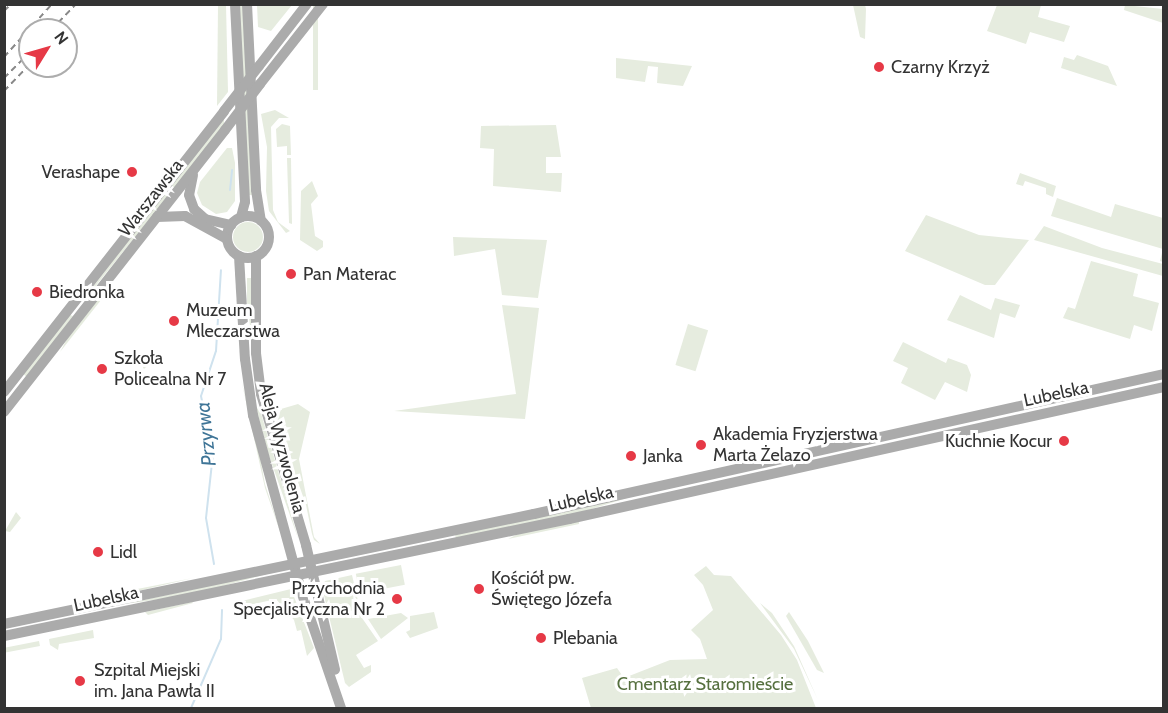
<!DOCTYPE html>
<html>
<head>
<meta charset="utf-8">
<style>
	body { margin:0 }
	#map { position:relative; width:1168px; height:713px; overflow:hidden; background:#fff; font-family:Cabin,sans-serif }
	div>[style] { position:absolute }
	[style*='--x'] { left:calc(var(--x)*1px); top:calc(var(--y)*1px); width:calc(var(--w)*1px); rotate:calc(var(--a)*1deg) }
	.green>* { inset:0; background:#e6ecdf; transform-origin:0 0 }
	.round { border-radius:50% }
	.stream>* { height:2px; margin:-1px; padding:0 1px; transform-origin:1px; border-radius:1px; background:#cfe2ee }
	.major>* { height:10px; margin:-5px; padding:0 5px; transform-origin:5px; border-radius:5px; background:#ababab }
	.major>.ring { margin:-5px; padding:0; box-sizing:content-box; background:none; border:10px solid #ababab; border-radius:50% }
	.rail>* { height:2px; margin-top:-1px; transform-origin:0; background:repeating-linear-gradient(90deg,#888 0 6px,transparent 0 10.5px) }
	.major-bridge>* { height:10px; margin:-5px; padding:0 5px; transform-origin:5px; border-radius:5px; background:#ababab }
	.dots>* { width:16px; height:16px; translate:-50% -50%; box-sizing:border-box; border:3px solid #fff; border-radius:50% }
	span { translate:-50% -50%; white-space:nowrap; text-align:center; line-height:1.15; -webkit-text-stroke:6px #fff; paint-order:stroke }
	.poi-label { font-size:18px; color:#333 }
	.left { translate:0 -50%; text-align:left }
	.right { translate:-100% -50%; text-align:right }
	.street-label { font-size:18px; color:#333 }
	.park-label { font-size:18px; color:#56703f }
	.water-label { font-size:20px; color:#3f7597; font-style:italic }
	.frame { position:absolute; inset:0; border:6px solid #333; pointer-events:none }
	.north { position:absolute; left:18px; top:18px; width:60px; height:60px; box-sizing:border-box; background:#fff; border:2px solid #adadad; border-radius:50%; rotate:53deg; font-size:16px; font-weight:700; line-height:24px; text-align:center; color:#333 }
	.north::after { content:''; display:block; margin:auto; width:21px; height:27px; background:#e63946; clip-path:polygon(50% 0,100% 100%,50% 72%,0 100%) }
</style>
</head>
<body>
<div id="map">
	<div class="green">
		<i style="clip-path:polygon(218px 5px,226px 5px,228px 92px,217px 106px)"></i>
		<i style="clip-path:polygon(239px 5px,243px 5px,252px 195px,249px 195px)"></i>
		<i style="clip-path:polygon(257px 5px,257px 4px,292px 5px,271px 31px,258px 27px)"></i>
		<i style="left:313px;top:5px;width:5px;height:85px"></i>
		<i style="clip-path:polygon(853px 5px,865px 5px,866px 9px,865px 39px,860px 37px)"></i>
		<i style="clip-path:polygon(997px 5px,1041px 5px,1038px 17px,1070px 26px,1064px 42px,1030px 32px,1026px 44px,987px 31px)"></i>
		<i style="clip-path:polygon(1125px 5px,1163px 9px,1163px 23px,1124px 10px)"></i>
		<i style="clip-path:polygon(1077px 55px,1108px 66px,1117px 86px,1061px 68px,1064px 57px,1074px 60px)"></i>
		<i style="clip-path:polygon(616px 58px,692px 66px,683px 86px,657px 83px,658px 67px,648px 66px,645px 82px,616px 78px)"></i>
		<i style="clip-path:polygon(275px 110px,289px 118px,279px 118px,271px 127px,273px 210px,278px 222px,290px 231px,286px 233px,269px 211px,266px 191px,267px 147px,261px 114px)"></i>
		<i style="clip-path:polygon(224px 118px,224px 125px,175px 188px,171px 185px)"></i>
		<i style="clip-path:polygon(282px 124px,290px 126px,291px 155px,287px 155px,287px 146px,277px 147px,276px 129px)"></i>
		<i style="clip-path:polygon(556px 125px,561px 157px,546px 157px,546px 173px,562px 173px,561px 192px,493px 186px,494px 149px,480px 148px,481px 126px)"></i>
		<i style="clip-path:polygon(227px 148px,232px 148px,235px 163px,235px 201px,227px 212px,216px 214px,202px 205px,197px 193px,200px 182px)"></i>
		<i style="clip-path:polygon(287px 158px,291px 158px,292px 224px,289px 223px)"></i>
		<i style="clip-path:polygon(1020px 173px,1056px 186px,1053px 197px,1046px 194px,1046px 188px,1025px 181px,1023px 186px,1016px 184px)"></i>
		<i style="clip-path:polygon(312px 181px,318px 196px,311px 204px,315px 236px,323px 241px,323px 247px,317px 251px,300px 240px,301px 191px)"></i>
		<i style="clip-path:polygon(164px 194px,168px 196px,90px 293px,89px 292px)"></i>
		<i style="clip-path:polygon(1057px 198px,1111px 217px,1115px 204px,1163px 218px,1163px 262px,1160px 261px,1163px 249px,1051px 216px)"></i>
		<i style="clip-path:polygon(926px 215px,979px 235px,1029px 240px,995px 285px,985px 285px,905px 251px)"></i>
		<i class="round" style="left:233px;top:222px;width:30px;height:30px"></i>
		<i style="clip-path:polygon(1044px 226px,1102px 248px,1163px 264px,1163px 276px,1034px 240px)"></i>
		<i style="clip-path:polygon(453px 237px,547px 240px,538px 298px,502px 295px,495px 249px,454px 256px)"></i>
		<i style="clip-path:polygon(1091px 261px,1138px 274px,1133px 296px,1159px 303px,1152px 331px,1134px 325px,1130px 339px,1063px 318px,1068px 307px,1075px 309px)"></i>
		<i style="clip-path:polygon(247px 278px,251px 278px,251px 334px,247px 302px)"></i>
		<i style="clip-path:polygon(101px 295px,105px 295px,60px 352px,68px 337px)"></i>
		<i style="clip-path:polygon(960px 295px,991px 310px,995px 298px,1020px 305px,1015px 318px,1000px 313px,994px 338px,947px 320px)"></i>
		<i style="clip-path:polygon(502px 305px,539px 308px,525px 419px,394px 411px,516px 394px)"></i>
		<i style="clip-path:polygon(70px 315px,73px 316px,27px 377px,23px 374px)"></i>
		<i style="left:688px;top:324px;width:21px;height:43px;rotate:17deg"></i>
		<i style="clip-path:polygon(903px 342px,946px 363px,948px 358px,967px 365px,971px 375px,967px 392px,945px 382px,935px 400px,901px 383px,908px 368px,893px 361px)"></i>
		<i style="clip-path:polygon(154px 351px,157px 356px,144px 369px,141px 364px)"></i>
		<i style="clip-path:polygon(241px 379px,260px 457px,265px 484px,285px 546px,265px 488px)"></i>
		<i style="clip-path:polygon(298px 404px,310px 412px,299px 459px,314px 537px,320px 544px,314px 540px,312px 534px,306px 505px,277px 422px,281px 409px)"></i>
		<i style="clip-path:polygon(256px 407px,260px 410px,299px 541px,268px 453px)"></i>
		<i style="clip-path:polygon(640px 494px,572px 515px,456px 539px,455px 534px)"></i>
		<i style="clip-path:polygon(16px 512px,21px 518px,10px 532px,5px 531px)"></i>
		<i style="clip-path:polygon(579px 521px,579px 524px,508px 539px,520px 533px)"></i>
		<i style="left:401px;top:565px;width:20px;height:46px;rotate:79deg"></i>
		<i style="clip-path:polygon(706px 566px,714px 575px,731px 576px,781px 635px,797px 660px,816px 708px,591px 708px,582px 678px,617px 668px,624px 678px,670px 660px,707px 659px,700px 639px,691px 630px,713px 610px,703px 585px,694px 575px)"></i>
		<i style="clip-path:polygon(274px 572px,190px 595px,125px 604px)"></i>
		<i style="clip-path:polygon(352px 575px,362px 618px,378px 641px,356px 655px,364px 668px,371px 665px,371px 672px,349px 687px,345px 683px,322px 587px,325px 581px)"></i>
		<i style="clip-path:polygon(193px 578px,121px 595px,117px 593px)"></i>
		<i style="clip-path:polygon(291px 589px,314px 648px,307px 656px,301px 630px,297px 631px,294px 620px,276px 599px,245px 606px,242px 601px)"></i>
		<i style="clip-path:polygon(193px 603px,148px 615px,145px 612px,192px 602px)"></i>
		<i style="clip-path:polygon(760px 603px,772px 613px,794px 646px,818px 700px,794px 649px)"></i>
		<i style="clip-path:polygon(434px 612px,438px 628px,410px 638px,406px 632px,410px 630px,410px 616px)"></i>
		<i style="clip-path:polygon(789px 612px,808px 641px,824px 673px,817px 670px,786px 616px)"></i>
		<i style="clip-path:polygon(401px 613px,408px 618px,381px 639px,368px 619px)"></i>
		<i style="clip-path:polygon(93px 630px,94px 638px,59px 644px,58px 650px,50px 645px,49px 639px)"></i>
		<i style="left:39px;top:641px;width:5px;height:35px;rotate:79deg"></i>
	</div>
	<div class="stream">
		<i style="--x:230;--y:190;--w:20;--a:-84"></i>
		<i style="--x:214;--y:564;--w:47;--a:-99.9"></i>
		<i style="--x:206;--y:518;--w:64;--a:-83.8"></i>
		<i style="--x:213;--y:454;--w:59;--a:-101.7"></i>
		<i style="--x:201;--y:396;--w:47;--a:-71.6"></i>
		<i style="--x:216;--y:351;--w:81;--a:-86.5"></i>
		<i style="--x:191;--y:708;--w:75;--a:-66.5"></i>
		<i style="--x:221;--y:639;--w:29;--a:-88"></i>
	</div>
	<div class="major">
		<i style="--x:235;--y:4;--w:198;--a:87.1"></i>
		<i style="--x:245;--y:202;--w:16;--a:105"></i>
		<i style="--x:247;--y:4;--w:186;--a:87.2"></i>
		<i style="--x:256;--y:190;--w:31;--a:81"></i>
		<i style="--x:259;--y:66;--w:78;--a:-52.3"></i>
		<i style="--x:260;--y:84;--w:102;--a:-51.8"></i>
		<i style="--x:193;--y:175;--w:20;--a:101"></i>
		<i style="--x:189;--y:195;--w:15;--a:70"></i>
		<i style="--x:194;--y:209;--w:15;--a:42"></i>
		<i style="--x:205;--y:219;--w:27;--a:13"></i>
		<i class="ring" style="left:227px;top:216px;width:32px;height:32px"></i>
		<i style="--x:157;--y:217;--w:28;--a:-2"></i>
		<i style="--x:185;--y:216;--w:48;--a:28.7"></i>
		<i style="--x:239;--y:256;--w:103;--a:86.7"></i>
		<i style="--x:245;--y:359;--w:57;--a:81.9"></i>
		<i style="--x:253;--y:415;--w:186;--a:74.7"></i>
		<i style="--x:302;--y:594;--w:120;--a:71.1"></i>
		<i style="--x:256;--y:256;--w:97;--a:90"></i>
		<i style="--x:256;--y:353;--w:41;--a:83"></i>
		<i style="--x:261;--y:394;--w:158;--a:73.4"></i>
		<i style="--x:306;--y:545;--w:128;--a:76.9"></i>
		<i style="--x:4;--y:392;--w:357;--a:-51.9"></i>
		<i style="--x:4;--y:412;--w:358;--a:-51.9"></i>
		<i style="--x:4;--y:624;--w:541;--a:-11.73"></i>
		<i style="--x:534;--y:514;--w:645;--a:-12.53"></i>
		<i style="--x:4;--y:636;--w:577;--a:-11.7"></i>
		<i style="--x:569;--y:519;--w:609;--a:-12.51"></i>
	</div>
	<div class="rail">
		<i style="--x:4;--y:11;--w:10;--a:-45"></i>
		<i style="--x:51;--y:30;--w:36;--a:-46"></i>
		<i style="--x:4;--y:57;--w:72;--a:-47.8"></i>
		<i style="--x:4;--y:78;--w:37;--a:-45"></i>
		<i style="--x:4;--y:91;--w:37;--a:-46"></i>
	</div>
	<div class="major-bridge">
		<i style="--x:224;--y:111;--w:57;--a:-52.1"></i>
		<i style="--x:225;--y:130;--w:58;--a:-52.7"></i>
	</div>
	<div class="dots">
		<i style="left:879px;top:67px;background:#e63946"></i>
		<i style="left:132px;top:172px;background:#e63946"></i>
		<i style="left:291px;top:274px;background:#e63946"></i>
		<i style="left:37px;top:292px;background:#e63946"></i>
		<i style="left:174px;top:321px;background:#e63946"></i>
		<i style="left:102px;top:369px;background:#e63946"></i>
		<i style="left:1064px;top:441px;background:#e63946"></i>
		<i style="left:701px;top:445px;background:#e63946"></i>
		<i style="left:631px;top:456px;background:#e63946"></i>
		<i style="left:98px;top:552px;background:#e63946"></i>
		<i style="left:479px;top:589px;background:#e63946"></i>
		<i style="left:397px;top:599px;background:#e63946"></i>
		<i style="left:541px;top:638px;background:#e63946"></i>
		<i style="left:80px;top:681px;background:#e63946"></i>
	</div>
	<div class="poi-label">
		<span class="left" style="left:891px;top:67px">Czarny Krzyż</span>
		<span class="right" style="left:120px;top:172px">Verashape</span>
		<span class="left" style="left:303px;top:274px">Pan Materac</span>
		<span class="left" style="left:49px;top:292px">Biedronka</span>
		<span class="left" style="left:186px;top:321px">Muzeum<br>Mleczarstwa</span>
		<span class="left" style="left:114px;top:369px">Szkoła<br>Policealna Nr 7</span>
		<span class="left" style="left:713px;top:445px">Akademia Fryzjerstwa<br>Marta Żelazo</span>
		<span class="right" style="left:1052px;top:441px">Kuchnie Kocur</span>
		<span class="left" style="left:643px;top:456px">Janka</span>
		<span class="left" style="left:110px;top:552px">Lidl</span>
		<span class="left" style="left:491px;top:589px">Kościół pw.<br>Świętego Józefa</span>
		<span class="right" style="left:385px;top:599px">Przychodnia<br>Specjalistyczna Nr 2</span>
		<span class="left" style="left:553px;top:638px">Plebania</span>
		<span class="left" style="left:94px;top:681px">Szpital Miejski<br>im. Jana Pawła II</span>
	</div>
	<div class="street-label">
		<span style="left:151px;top:198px;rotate:-52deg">Warszawska</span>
		<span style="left:1056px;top:394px;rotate:-12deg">Lubelska</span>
		<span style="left:282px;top:448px;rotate:75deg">Aleja Wyzwolenia</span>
		<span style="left:581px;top:499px;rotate:-13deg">Lubelska</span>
		<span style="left:106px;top:599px;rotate:-12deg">Lubelska</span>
	</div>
	<div class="park-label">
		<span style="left:705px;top:684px">Cmentarz Staromieście</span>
	</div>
	<div class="water-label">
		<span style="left:206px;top:434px;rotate:-96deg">Przyrwa</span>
	</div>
	<div class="frame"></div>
	<div class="north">N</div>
</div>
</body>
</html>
